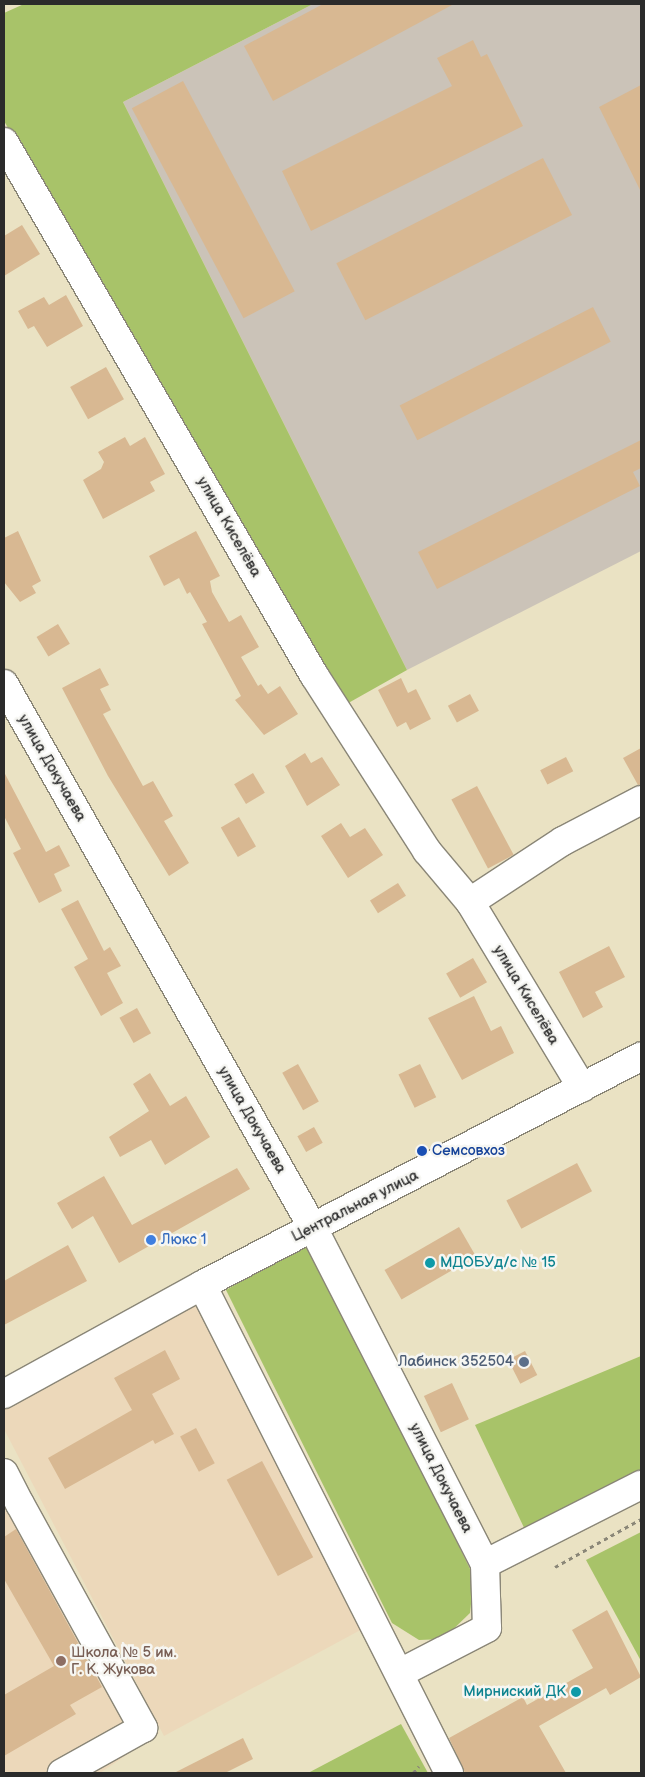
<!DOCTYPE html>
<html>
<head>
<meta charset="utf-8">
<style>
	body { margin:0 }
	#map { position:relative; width:645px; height:1777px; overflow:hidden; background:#eae2c3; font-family:"Balsamiq Sans",sans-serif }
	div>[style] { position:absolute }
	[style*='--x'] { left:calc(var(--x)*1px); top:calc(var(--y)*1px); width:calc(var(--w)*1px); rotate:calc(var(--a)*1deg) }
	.built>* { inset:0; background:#ecd8ba }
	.industrial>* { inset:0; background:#cbc3b8 }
	.green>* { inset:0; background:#a8c369 }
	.building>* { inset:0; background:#d8b892; transform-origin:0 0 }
	.path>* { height:3px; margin-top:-1.5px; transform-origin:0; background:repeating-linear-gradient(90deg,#8a8677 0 4px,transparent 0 8px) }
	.roads { filter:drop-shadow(1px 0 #8a8677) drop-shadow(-1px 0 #8a8677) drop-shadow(0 1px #8a8677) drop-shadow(0 -1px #8a8677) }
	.minor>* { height:28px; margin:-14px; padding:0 14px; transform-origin:14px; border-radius:14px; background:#fff }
	.dots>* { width:14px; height:14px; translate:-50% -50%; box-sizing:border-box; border:2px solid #f6f6f2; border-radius:50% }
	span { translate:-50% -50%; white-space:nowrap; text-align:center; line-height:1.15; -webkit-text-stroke:5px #f6f6f2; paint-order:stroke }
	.street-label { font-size:15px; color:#2b2b2b }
	.transit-label { font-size:15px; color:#164399 }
	.left { translate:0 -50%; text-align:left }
	.shop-label { font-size:15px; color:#366cbe }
	.culture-label { font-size:15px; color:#0d838f }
	.right { translate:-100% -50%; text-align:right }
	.service-label { font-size:15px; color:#4e5e75 }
	.education-label { font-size:15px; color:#785e54 }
	.frame { position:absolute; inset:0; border:5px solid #2b2b2b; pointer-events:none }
</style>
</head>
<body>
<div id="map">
	<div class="built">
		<i style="clip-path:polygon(200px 1303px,366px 1627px,164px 1736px,4px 1429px,4px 1407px)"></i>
		<i style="clip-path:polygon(4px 1497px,79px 1590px,159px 1733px,100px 1773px,4px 1773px)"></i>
	</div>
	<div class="industrial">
		<i style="clip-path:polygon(313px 4px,641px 4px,641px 551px,407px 670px,123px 102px)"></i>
	</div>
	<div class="green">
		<i style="clip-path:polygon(24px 4px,313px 4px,123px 102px,407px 670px,343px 706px,4px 121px,4px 13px)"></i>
		<i style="clip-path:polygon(310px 1242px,474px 1577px,470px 1613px,443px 1639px,419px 1640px,392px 1623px,226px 1290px)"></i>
		<i style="clip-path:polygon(641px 1356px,641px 1478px,528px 1536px,475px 1425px)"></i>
		<i style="clip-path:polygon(641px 1532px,641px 1661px,586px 1560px)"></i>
		<i style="clip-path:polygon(401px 1724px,428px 1773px,308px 1773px)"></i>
	</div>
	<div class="building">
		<i style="clip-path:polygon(323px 4px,454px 4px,273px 101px,244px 46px)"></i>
		<i style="clip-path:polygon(473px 40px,481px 57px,487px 54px,523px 126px,311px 231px,282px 171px,452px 86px,437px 58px)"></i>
		<i style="left:183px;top:81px;width:238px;height:58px;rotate:62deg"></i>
		<i style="clip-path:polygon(641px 85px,641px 192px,599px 107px)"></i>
		<i style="left:543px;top:158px;width:64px;height:232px;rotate:63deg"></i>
		<i style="clip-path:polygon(22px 225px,40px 254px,4px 276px,4px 236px)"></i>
		<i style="clip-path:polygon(66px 295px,83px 326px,47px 347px,34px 326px,28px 329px,18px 311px,44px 297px,49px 305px)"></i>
		<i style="left:593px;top:307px;width:39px;height:217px;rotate:63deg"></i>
		<i style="left:106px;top:367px;width:37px;height:41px;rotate:61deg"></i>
		<i style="clip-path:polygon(125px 437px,130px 446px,145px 437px,165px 474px,150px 482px,155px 491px,103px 519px,83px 480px,101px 469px,104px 462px,98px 452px)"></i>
		<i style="clip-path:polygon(641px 440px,641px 468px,633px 472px,640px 486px,437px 589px,418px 552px)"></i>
		<i style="clip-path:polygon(18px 531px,41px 581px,32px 586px,36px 593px,20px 602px,4px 582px,4px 538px)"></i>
		<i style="clip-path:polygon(196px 531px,220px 576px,210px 581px,212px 592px,229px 622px,241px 615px,259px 647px,241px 657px,258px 686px,261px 684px,268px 694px,280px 686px,298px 714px,264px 735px,235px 700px,241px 696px,202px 624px,207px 622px,190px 592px,187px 594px,179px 578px,164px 586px,149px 556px)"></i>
		<i style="left:58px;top:624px;width:23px;height:25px;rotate:59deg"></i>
		<i style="clip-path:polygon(100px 668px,109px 685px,100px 689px,111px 710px,103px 714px,143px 786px,153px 781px,173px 816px,164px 821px,189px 863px,169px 876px,108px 776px,62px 688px)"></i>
		<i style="clip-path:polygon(401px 678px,408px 693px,416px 689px,431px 719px,410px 730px,406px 722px,397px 727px,378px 690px)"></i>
		<i style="left:470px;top:694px;width:19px;height:25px;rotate:62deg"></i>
		<i style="clip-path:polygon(641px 748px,641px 784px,638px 785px,623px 758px)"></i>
		<i style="clip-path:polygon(305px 753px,311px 763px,322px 757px,340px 785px,307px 806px,285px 766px)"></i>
		<i style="left:566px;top:757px;width:16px;height:29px;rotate:63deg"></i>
		<i style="clip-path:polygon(4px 772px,46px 852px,59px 845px,70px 866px,54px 874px,62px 891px,39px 903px,13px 853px,21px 849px,4px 816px)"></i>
		<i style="left:253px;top:773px;width:23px;height:22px;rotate:59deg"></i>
		<i style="left:477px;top:786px;width:78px;height:29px;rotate:62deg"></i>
		<i style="left:239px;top:817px;width:34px;height:21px;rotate:60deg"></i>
		<i style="clip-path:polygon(341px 823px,350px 837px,365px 828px,383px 855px,348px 878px,321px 836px)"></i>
		<i style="left:398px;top:883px;width:15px;height:33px;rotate:58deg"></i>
		<i style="clip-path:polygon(78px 900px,104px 951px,110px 947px,121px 966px,107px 973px,123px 1003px,101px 1016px,74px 967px,88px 959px,61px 909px)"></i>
		<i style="clip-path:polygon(609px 946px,625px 977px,595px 992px,603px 1007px,583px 1018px,559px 972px)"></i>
		<i style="left:473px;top:958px;width:28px;height:31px;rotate:60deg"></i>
		<i style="clip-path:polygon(474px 996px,491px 1031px,501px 1026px,514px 1053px,462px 1080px,428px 1018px)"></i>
		<i style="left:137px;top:1008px;width:29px;height:20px;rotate:61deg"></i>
		<i style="left:298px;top:1064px;width:43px;height:18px;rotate:61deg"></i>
		<i style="left:420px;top:1064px;width:37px;height:24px;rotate:64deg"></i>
		<i style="clip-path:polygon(150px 1073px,170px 1106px,186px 1096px,210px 1137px,165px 1165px,151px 1140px,120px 1157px,109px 1137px,149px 1111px,133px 1084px)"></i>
		<i style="left:314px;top:1127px;width:18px;height:19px;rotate:61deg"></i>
		<i style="left:577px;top:1163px;width:32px;height:80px;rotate:62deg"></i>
		<i style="clip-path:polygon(237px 1168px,250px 1189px,119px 1263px,93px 1216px,72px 1229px,57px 1203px,104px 1176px,132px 1225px)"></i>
		<i style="left:459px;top:1227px;width:34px;height:86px;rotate:60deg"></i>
		<i style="clip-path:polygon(68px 1245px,87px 1281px,4px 1325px,4px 1281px)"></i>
		<i style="clip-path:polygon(165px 1350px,180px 1379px,152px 1394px,174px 1434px,155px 1444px,153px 1440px,65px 1489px,48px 1458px,132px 1410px,114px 1378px)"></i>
		<i style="left:525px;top:1351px;width:27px;height:19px;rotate:63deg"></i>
		<i style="left:452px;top:1383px;width:40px;height:31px;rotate:65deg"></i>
		<i style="left:196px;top:1428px;width:40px;height:18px;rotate:62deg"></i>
		<i style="left:262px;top:1461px;width:109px;height:40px;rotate:62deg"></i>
		<i style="clip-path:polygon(16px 1529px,102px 1687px,70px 1705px,76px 1714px,4px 1756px,4px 1695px,54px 1666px,4px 1579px,4px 1537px)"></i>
		<i style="clip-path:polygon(607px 1610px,641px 1677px,610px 1695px,606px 1688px,539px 1726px,566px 1773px,465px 1773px,449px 1738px,523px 1697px,527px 1705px,593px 1668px,572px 1630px)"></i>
		<i style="clip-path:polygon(243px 1738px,253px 1759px,225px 1773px,174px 1773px)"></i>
	</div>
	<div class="path">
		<i style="--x:555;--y:1567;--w:98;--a:-29.2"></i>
		<i style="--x:413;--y:1773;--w:9;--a:-49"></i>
	</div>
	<div class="roads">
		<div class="minor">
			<i style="--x:4;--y:142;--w:617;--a:59.82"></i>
			<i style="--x:314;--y:675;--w:209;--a:57.3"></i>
			<i style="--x:427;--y:851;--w:67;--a:49.9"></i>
			<i style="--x:470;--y:902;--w:217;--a:58.9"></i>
			<i style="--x:4;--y:684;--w:626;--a:60.4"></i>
			<i style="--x:313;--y:1228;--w:377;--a:62.9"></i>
			<i style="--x:470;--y:902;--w:111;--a:-33.3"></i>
			<i style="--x:563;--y:841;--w:88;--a:-27.7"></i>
			<i style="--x:202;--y:1285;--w:547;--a:63.15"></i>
			<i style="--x:4;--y:1394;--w:226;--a:-28.8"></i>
			<i style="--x:202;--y:1285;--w:495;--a:-27.5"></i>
			<i style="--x:4;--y:1473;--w:35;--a:63"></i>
			<i style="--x:20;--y:1504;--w:256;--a:61.2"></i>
			<i style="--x:143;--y:1728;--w:93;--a:150.9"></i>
			<i style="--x:400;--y:1673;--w:98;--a:-27.3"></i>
			<i style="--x:487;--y:1628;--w:64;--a:-91.8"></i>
			<i style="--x:485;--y:1564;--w:175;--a:-26.9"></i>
		</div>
	</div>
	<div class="dots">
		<i style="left:422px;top:1151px;background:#1a4fb4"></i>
		<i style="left:151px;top:1240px;background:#3f7fe0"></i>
		<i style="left:430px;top:1263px;background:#0f9aa8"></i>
		<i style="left:524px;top:1362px;background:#5c6f8a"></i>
		<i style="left:61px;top:1661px;background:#8d6e63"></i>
		<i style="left:576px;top:1692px;background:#0f9aa8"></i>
	</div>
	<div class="street-label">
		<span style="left:229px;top:527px;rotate:60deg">улица Киселёва</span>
		<span style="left:52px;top:768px;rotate:60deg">улица Докучаева</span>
		<span style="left:526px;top:995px;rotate:59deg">улица Киселёва</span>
		<span style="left:252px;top:1120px;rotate:60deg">улица Докучаева</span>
		<span style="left:355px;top:1206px;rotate:-27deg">Центральная улица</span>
		<span style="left:441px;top:1478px;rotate:63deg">улица Докучаева</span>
	</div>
	<div class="transit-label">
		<span class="left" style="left:432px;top:1151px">Семсовхоз</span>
	</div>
	<div class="shop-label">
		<span class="left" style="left:161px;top:1240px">Люкс 1</span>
	</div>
	<div class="culture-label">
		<span class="left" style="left:440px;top:1263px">МДОБУд/с № 15</span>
		<span class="right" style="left:566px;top:1692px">Мирниский ДК</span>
	</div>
	<div class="service-label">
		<span class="right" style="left:514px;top:1362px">Лабинск 352504</span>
	</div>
	<div class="education-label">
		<span class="left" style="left:71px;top:1661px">Школа № 5 им.<br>Г. К. Жукова</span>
	</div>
	<div class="frame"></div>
</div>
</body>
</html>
